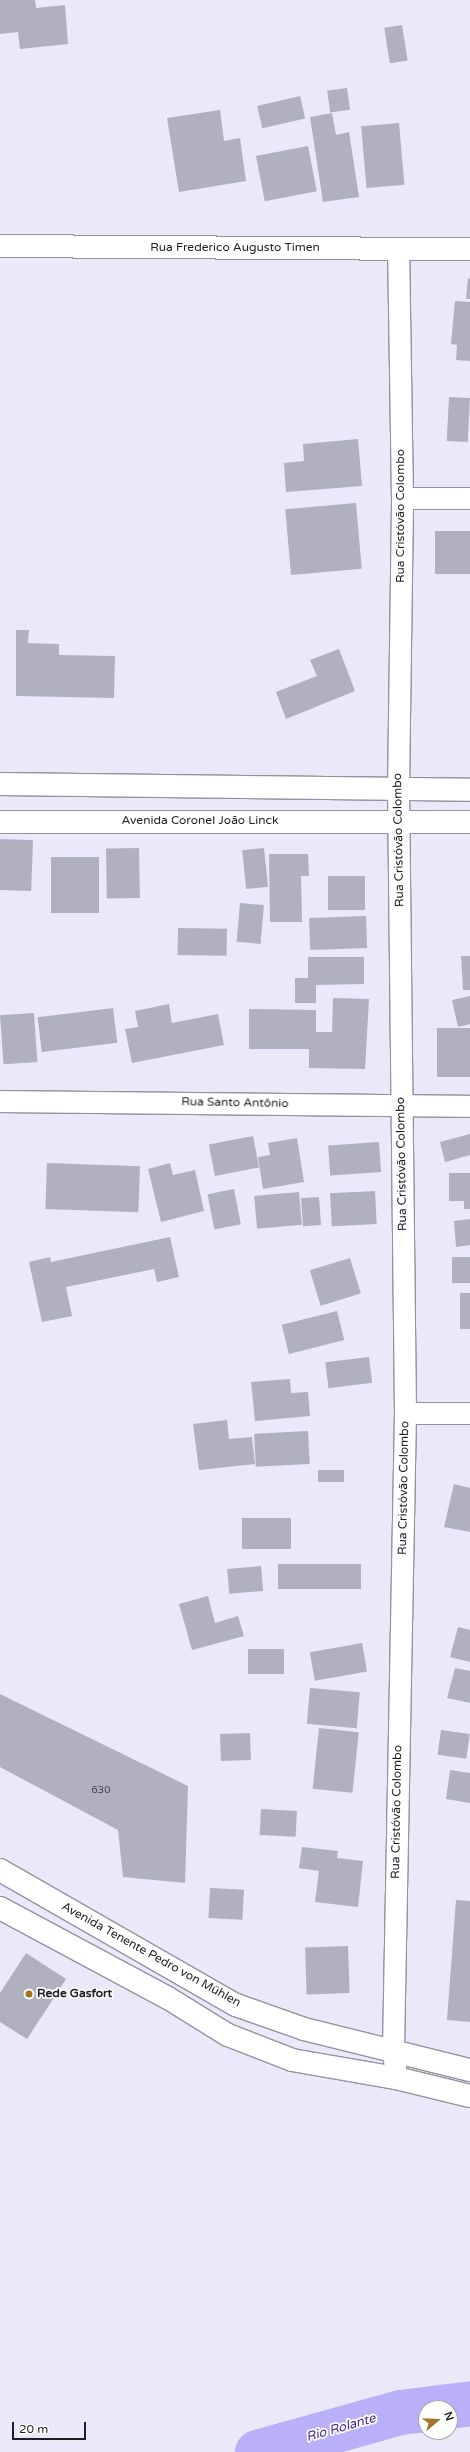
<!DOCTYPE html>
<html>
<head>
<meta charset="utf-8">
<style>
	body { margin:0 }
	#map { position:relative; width:470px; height:2452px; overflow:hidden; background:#eae8f9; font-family:"Varela Round",sans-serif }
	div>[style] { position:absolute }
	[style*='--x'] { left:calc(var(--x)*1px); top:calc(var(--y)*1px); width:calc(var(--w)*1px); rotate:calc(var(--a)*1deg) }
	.river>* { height:45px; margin:-22.5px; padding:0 22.5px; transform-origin:22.5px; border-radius:22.5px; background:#b9b0f9 }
	.building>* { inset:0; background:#b1b0bf; transform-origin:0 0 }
	.roads { filter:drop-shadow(1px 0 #9392a1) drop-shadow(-1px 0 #9392a1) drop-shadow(0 1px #9392a1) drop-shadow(0 -1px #9392a1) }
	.street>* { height:21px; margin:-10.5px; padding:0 10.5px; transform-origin:10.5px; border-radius:10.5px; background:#fff }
	.secondary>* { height:22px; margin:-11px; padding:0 11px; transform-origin:11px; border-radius:11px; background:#fff }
	.dots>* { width:11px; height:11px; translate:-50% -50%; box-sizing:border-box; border:2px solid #fff; border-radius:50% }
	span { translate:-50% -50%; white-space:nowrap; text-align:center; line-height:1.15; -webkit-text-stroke:3.5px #fff; paint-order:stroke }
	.number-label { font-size:10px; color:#44424b }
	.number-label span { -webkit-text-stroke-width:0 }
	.street-label { font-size:12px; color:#1f1e24 }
	.poi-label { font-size:12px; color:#1f1e24; font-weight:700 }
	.left { translate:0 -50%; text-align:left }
	.water-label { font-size:13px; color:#482b92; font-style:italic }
	.north { position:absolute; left:418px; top:2400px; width:40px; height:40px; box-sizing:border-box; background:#fff; border:1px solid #a5a5a7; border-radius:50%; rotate:71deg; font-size:11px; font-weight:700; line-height:16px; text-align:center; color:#1f1e24 }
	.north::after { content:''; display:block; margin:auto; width:14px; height:18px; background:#a07625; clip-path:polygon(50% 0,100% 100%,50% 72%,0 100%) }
	.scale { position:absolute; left:12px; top:2422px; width:74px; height:18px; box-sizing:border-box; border:2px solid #1f1e24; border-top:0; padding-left:5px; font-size:12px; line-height:14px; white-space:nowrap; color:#1f1e24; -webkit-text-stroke:3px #fff; paint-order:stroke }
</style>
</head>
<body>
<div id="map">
	<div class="river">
		<i style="--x:431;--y:2408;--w:39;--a:-7"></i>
		<i style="--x:257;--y:2452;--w:148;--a:-15.6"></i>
		<i style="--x:400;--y:2412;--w:26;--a:-7"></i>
	</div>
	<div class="building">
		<i style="clip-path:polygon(0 0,35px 0,36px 8px,65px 5px,68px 44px,20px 49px,18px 32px,0 34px)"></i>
		<i style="left:402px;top:25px;width:36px;height:18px;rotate:81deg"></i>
		<i style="left:347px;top:88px;width:22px;height:20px;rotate:82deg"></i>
		<i style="left:300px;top:96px;width:23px;height:44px;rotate:77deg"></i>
		<i style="clip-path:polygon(220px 110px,224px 141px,240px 138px,246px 181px,179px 192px,167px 118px)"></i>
		<i style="clip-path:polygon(332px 113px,336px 135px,349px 132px,359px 197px,323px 202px,310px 117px)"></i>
		<i style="left:399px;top:123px;width:62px;height:38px;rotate:85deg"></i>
		<i style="left:308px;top:146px;width:46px;height:53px;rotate:79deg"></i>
		<i style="clip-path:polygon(468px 278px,470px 279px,470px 299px,466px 299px)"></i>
		<i style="clip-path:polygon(455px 301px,470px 302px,470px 361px,456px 360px,457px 345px,451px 344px)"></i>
		<i style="left:449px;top:397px;width:21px;height:44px;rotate:3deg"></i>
		<i style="clip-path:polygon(358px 439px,362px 486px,286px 492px,284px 463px,304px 461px,303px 444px)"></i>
		<i style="left:356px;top:503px;width:66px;height:71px;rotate:85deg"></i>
		<i style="left:470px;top:531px;width:43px;height:35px;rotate:90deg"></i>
		<i style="clip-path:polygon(16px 630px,29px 630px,28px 643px,59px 644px,59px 655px,115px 656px,114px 698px,16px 696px)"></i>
		<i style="clip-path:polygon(339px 649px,355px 691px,286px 719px,276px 692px,317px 676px,310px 660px)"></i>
		<i style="left:0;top:839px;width:33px;height:51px;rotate:2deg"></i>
		<i style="left:139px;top:848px;width:50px;height:33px;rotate:89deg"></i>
		<i style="left:264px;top:848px;width:39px;height:22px;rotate:84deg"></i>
		<i style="clip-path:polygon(269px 854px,308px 854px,309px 876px,301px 876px,302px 922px,270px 922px)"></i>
		<i style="left:51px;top:857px;width:48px;height:56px"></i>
		<i style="left:328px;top:876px;width:37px;height:34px"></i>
		<i style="left:240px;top:903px;width:24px;height:39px;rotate:5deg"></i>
		<i style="left:366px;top:916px;width:32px;height:57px;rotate:88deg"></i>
		<i style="left:178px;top:928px;width:49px;height:27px;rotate:1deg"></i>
		<i style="clip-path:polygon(461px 956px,470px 956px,470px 990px,463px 990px)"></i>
		<i style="clip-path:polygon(308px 957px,364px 957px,364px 984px,316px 985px,316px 1003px,295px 1003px,295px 978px,308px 978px)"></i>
		<i style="clip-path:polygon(470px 996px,470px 1024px,458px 1027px,452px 1000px)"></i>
		<i style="clip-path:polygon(333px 998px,369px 999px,365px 1069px,309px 1068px,309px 1049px,249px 1049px,249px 1009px,316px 1010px,316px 1032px,332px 1032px)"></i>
		<i style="clip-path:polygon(169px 1004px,172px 1023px,218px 1014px,224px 1045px,132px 1063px,125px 1029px,138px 1027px,135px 1011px)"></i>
		<i style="left:113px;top:1008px;width:35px;height:76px;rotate:83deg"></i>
		<i style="left:34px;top:1013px;width:49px;height:34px;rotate:86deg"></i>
		<i style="left:470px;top:1028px;width:49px;height:33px;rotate:90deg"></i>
		<i style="clip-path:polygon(470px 1134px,470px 1155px,445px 1162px,440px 1142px)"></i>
		<i style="left:253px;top:1136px;width:32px;height:45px;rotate:79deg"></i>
		<i style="clip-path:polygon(297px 1138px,304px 1182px,263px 1189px,258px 1157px,270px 1155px,268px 1143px)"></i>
		<i style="left:379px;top:1142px;width:30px;height:51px;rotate:86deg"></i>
		<i style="left:47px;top:1163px;width:93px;height:46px;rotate:2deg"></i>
		<i style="clip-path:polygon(170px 1163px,173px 1175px,195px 1170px,204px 1211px,161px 1222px,148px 1169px)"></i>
		<i style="clip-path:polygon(449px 1173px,470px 1173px,470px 1209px,464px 1209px,464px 1201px,449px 1201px)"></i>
		<i style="left:234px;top:1189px;width:36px;height:27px;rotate:79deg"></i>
		<i style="left:375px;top:1191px;width:33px;height:45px;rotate:87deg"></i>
		<i style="left:299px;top:1192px;width:33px;height:45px;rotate:85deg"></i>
		<i style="left:319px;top:1197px;width:28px;height:18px;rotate:86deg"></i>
		<i style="clip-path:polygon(470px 1219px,470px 1245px,456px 1247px,454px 1221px)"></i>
		<i style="clip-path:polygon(170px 1237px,179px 1277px,157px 1282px,154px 1269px,66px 1287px,72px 1316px,42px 1322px,29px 1262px,50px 1257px,51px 1262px)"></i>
		<i style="left:470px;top:1257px;width:26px;height:18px;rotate:90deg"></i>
		<i style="left:350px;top:1258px;width:37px;height:42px;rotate:73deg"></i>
		<i style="left:460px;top:1293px;width:10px;height:36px"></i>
		<i style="left:337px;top:1311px;width:30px;height:57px;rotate:76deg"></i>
		<i style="left:369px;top:1357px;width:26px;height:44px;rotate:83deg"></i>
		<i style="clip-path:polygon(290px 1379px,291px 1393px,308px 1392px,310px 1416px,255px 1421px,251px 1382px)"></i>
		<i style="clip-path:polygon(227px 1420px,229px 1439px,252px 1437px,255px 1464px,199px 1470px,193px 1424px)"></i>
		<i style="left:308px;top:1431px;width:33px;height:54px;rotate:87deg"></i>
		<i style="left:344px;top:1470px;width:12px;height:26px;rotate:90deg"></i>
		<i style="clip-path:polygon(454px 1484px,470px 1488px,470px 1532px,444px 1527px)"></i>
		<i style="left:242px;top:1518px;width:49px;height:31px"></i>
		<i style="left:361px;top:1564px;width:25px;height:83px;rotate:90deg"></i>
		<i style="left:261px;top:1566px;width:25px;height:34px;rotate:85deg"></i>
		<i style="clip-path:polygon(208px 1596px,215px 1623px,238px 1616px,244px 1636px,192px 1650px,179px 1604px)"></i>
		<i style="clip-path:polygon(458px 1627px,470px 1630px,470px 1662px,450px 1657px)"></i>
		<i style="left:362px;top:1643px;width:29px;height:53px;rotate:80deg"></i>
		<i style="left:284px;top:1649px;width:25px;height:36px;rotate:90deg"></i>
		<i style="clip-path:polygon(455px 1668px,470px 1671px,470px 1703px,447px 1698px)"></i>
		<i style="left:310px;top:1688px;width:50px;height:36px;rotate:5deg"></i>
		<i style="clip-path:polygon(0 1694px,188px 1786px,185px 1883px,123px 1877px,118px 1830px,0 1767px)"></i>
		<i style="left:319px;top:1728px;width:40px;height:61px;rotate:6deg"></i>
		<i style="left:441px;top:1730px;width:29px;height:25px;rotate:8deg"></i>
		<i style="left:250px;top:1733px;width:27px;height:30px;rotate:88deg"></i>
		<i style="clip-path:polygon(450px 1770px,470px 1773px,470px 1803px,446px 1799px)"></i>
		<i style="left:261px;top:1809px;width:36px;height:26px;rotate:3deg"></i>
		<i style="clip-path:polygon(302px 1847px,338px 1851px,337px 1858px,363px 1861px,358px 1907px,315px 1902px,319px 1871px,299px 1868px)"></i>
		<i style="left:210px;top:1888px;width:34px;height:30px;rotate:3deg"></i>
		<i style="clip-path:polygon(456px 1900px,470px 1901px,470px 2022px,447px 2020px)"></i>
		<i style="left:348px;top:1946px;width:47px;height:43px;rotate:88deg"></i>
		<i style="clip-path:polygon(26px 1953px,66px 1979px,27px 2039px,0 2022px,0 1993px)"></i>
	</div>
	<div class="roads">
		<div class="street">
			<i style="--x:402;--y:498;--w:68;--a:0"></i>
			<i style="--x:0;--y:1101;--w:470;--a:0.6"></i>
			<i style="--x:405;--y:1413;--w:65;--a:0"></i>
			<i style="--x:396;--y:2078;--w:29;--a:-96"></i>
			<i style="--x:393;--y:2049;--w:636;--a:-88.92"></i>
			<i style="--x:405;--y:1413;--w:623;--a:-90.64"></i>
			<i style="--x:398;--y:790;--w:292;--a:-89.2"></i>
			<i style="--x:402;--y:498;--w:248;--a:-90.9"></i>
		</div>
		<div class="secondary">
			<i style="--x:0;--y:246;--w:470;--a:0.4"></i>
			<i style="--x:0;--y:784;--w:470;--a:0.7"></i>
			<i style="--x:0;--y:822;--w:470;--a:0"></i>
			<i style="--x:0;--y:1870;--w:272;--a:29.8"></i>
			<i style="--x:236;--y:2005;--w:72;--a:19.4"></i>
			<i style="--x:304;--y:2029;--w:171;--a:13.9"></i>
			<i style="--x:0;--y:1908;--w:191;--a:28.2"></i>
			<i style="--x:168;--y:1998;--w:70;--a:31.7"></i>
			<i style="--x:228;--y:2035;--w:69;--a:21.3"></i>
			<i style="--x:292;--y:2060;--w:106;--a:9.8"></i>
			<i style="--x:396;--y:2078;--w:76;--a:13.7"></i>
		</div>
	</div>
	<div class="dots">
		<i style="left:29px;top:1994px;background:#a07625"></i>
	</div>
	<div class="number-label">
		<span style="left:101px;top:1791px">630</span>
	</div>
	<div class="street-label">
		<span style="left:235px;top:248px">Rua Frederico Augusto Timen</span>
		<span style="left:401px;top:516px;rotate:-90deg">Rua Cristóvão Colombo</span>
		<span style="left:200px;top:821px">Avenida Coronel João Linck</span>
		<span style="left:399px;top:840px;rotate:-91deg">Rua Cristóvão Colombo</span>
		<span style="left:235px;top:1103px;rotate:1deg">Rua Santo Antônio</span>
		<span style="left:402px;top:1164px;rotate:-91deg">Rua Cristóvão Colombo</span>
		<span style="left:404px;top:1488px;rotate:-89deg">Rua Cristóvão Colombo</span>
		<span style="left:397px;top:1812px;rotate:-89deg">Rua Cristóvão Colombo</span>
		<span style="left:151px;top:1955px;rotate:29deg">Avenida Tenente Pedro von Mühlen</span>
	</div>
	<div class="poi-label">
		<span class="left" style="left:37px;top:1994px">Rede Gasfort</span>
	</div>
	<div class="water-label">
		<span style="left:341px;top:2428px;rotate:-16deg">Rio Rolante</span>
	</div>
	<div class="north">N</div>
	<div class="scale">20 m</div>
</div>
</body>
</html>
